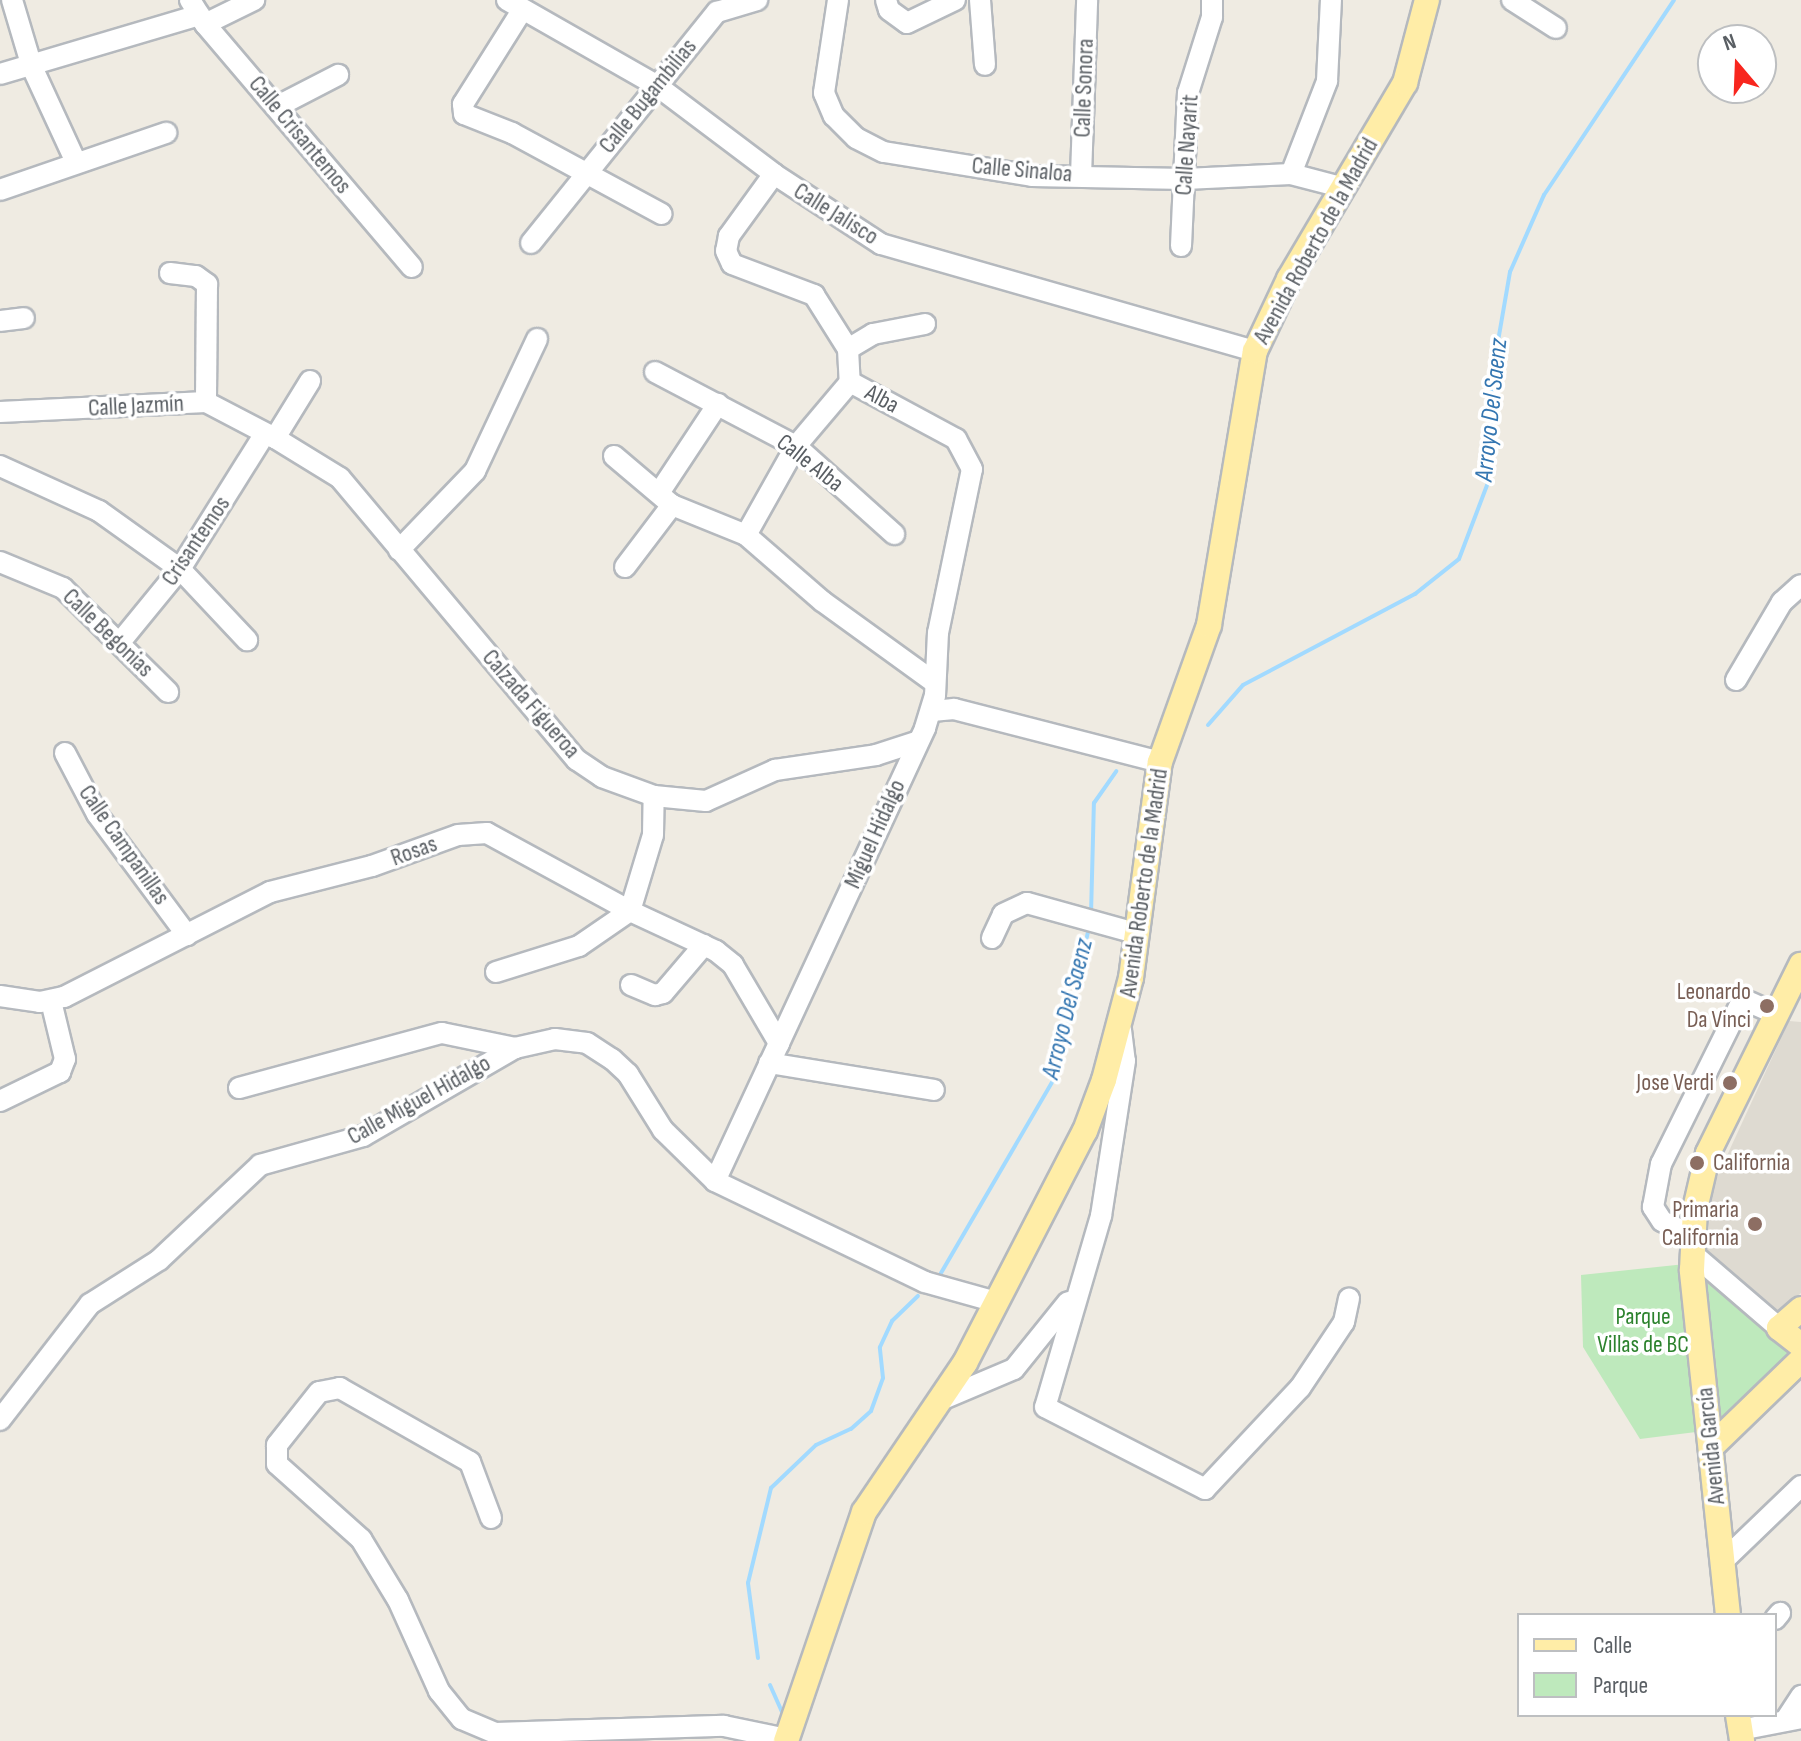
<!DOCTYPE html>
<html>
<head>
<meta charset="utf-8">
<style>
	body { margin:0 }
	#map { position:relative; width:1801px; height:1741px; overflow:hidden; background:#efebe2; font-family:"Sofia Sans Condensed",sans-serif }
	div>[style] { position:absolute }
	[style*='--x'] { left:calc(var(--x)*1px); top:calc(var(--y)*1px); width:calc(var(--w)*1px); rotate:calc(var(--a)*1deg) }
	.education>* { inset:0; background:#dedad1 }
	.green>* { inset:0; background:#bee9bc }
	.stream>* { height:4px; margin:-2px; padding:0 2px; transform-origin:2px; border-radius:2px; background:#a2daff }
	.roads { filter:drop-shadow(2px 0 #b5b9be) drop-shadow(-2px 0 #b5b9be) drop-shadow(0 2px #b5b9be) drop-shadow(0 -2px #b5b9be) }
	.minor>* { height:20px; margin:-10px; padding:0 10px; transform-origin:10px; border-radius:10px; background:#fff }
	.major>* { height:24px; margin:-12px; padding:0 12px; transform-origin:12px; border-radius:12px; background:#ffeda7 }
	.dots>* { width:22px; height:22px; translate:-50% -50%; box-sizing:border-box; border:4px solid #fff; border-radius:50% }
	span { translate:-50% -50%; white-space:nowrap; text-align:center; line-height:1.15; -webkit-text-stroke:7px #fff; paint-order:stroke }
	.street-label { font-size:24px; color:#5a5f64 }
	.education-label { font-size:24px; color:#785e54 }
	.right { translate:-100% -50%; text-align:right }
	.left { translate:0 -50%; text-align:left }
	.park-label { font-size:24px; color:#2c822d }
	.water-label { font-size:26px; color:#3476b1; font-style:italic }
	.legend { position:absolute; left:1517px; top:1613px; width:260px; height:104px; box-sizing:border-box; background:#fff; border:2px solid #bdbfc1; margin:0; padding:10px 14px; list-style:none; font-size:24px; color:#5a5f64 }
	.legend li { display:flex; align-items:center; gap:16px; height:40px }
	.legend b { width:40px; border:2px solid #bdbfc1 }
	.north { position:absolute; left:1697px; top:24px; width:80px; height:80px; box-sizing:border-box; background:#fff; border:2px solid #bdbfc1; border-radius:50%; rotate:341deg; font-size:22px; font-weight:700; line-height:32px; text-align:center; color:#5a5f64 }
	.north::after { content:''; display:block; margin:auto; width:28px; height:36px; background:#f8261e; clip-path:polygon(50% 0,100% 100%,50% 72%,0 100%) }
</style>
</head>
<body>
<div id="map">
	<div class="education">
		<i style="clip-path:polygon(1789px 1021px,1801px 1022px,1801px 1293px,1777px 1313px,1706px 1260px,1712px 1188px)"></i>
	</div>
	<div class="green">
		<i style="clip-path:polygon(1695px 1263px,1801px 1348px,1712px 1430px,1640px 1439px,1583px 1347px,1581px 1275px)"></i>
	</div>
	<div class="stream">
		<i style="--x:1208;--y:725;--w:53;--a:-48.8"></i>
		<i style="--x:1243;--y:685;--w:195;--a:-27.9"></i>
		<i style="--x:1415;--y:594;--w:56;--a:-38.5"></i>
		<i style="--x:1459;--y:559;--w:85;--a:-69.2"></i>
		<i style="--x:1489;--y:480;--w:104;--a:-88.3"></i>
		<i style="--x:1492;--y:376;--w:106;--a:-80.2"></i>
		<i style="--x:1510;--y:272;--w:84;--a:-66.2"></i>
		<i style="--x:1544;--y:195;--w:234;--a:-56.3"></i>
		<i style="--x:1091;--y:914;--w:111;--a:-88.5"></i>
		<i style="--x:1094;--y:803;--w:39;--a:-55"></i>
		<i style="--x:941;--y:1273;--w:230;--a:-59.8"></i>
		<i style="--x:1057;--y:1074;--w:150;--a:-77.7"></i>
		<i style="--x:758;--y:1658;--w:76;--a:-97.6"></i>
		<i style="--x:748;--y:1583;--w:98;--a:-76.4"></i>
		<i style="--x:771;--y:1488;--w:62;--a:-43.7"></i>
		<i style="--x:816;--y:1445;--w:38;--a:-25"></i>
		<i style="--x:851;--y:1429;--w:27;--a:-42"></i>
		<i style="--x:871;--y:1411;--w:35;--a:-70"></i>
		<i style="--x:883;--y:1378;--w:31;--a:-96"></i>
		<i style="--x:880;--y:1347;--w:29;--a:-65"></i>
		<i style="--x:892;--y:1321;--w:36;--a:-44"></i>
		<i style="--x:770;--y:1685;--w:34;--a:66"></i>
	</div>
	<div class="roads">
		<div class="minor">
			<i style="--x:12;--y:0;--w:70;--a:73.4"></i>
			<i style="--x:32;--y:67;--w:102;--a:65.2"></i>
			<i style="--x:190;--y:0;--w:28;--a:58"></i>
			<i style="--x:205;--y:24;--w:319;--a:49.6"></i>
			<i style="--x:507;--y:0;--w:172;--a:29.7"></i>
			<i style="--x:656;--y:85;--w:148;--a:37"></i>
			<i style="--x:774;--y:174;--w:128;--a:33.2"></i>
			<i style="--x:881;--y:244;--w:389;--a:16"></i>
			<i style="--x:838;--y:0;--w:94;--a:98.6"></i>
			<i style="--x:824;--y:93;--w:25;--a:67"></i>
			<i style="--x:834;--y:116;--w:31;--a:45"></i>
			<i style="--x:856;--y:138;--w:31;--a:27"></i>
			<i style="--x:884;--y:152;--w:150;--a:9.2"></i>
			<i style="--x:1032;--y:176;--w:153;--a:1.1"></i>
			<i style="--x:1185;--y:179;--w:106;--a:-2.7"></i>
			<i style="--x:1291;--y:174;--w:52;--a:14.6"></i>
			<i style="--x:886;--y:0;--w:10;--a:73"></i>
			<i style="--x:889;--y:10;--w:22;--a:36"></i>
			<i style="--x:907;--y:23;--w:53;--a:-25.6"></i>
			<i style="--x:980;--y:0;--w:65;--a:85.6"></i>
			<i style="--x:1512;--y:0;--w:52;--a:32.5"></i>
			<i style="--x:521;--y:12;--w:109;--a:122.2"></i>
			<i style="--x:463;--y:104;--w:10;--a:84"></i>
			<i style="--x:464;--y:114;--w:52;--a:21.6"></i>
			<i style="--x:512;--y:133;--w:170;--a:28.4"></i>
			<i style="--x:205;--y:24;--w:55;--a:-26.1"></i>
			<i style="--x:0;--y:74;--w:208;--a:-16.5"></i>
			<i style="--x:276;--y:107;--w:70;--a:-27.3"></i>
			<i style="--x:774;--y:174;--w:77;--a:126"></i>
			<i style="--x:729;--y:236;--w:15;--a:101"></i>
			<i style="--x:726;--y:251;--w:14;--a:65"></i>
			<i style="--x:732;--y:264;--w:88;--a:20.7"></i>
			<i style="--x:814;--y:295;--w:64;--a:57.8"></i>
			<i style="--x:848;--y:349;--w:33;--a:87"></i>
			<i style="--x:1291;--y:174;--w:100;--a:-68.8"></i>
			<i style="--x:1327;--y:81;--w:81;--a:-87.2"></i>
			<i style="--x:1081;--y:176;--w:176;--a:-88"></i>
			<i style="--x:0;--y:190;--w:176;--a:-19"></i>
			<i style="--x:531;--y:243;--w:297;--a:-51.2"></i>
			<i style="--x:717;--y:12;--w:42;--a:-16.7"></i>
			<i style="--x:1181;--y:246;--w:153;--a:-87.4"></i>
			<i style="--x:1188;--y:93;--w:80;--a:-72.5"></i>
			<i style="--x:1212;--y:17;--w:17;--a:-90"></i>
			<i style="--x:170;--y:273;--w:26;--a:7"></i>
			<i style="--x:196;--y:276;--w:14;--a:36"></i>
			<i style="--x:207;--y:284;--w:118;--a:90.5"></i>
			<i style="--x:0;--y:321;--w:24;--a:-7"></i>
			<i style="--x:848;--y:349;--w:29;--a:-31"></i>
			<i style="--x:873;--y:334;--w:53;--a:-10.9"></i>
			<i style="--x:655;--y:372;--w:159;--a:27.7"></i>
			<i style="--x:796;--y:446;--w:132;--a:41.9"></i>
			<i style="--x:0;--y:412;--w:206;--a:-2.8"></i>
			<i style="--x:206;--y:402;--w:78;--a:27.6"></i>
			<i style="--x:275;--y:438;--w:76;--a:31.6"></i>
			<i style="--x:340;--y:478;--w:368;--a:50"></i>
			<i style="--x:577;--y:760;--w:30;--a:34"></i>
			<i style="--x:602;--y:777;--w:55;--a:20.1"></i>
			<i style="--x:654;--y:796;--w:52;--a:5.5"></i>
			<i style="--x:706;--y:801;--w:76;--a:-24.2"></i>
			<i style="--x:775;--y:770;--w:102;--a:-8.4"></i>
			<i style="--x:876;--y:755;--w:42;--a:-18"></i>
			<i style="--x:275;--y:438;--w:67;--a:-58.4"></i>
			<i style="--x:614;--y:456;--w:76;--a:40.2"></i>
			<i style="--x:672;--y:505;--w:80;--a:22.1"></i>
			<i style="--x:746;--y:535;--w:102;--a:-60.7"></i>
			<i style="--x:796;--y:446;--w:84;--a:-49.8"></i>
			<i style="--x:0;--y:466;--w:109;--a:24.4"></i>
			<i style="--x:99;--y:511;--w:100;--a:35.6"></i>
			<i style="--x:180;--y:569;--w:98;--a:46.7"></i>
			<i style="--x:659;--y:493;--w:107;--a:-56.5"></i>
			<i style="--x:746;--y:535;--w:101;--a:41"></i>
			<i style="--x:822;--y:601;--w:138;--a:35.9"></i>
			<i style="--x:399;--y:550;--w:110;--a:-46.1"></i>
			<i style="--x:475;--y:471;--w:146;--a:-64.8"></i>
			<i style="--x:0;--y:562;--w:68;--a:22.4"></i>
			<i style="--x:63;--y:588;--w:148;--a:44.7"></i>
			<i style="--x:625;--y:567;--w:78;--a:-52.8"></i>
			<i style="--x:121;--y:641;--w:93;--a:-50.7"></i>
			<i style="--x:180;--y:569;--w:158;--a:-57.9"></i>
			<i style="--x:1736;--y:680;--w:91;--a:-59.5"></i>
			<i style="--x:1782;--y:602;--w:25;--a:-42"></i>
			<i style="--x:932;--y:711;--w:22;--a:-5"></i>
			<i style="--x:954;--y:709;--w:213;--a:14.4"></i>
			<i style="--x:65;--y:753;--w:69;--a:62.3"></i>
			<i style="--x:97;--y:814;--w:151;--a:53.4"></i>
			<i style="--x:992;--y:938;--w:26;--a:-65"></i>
			<i style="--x:1003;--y:914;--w:26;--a:-25"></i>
			<i style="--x:1027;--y:903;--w:112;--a:15.5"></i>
			<i style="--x:496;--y:972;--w:87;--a:-17.4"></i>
			<i style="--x:579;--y:946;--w:62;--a:-34.5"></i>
			<i style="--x:630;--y:911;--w:79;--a:-73.2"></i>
			<i style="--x:653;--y:835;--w:39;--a:-89"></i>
			<i style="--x:631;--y:985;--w:26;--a:23"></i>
			<i style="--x:655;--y:995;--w:8;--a:-14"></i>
			<i style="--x:663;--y:993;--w:63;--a:-49.5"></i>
			<i style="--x:0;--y:996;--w:40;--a:8.5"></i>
			<i style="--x:40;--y:1002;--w:25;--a:-12"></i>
			<i style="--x:64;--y:997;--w:231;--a:-27"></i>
			<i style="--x:270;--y:892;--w:105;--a:-14.3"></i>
			<i style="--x:372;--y:866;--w:91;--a:-19.8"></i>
			<i style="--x:458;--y:835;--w:29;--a:-4"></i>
			<i style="--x:487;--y:833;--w:163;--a:28.6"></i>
			<i style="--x:630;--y:911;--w:95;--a:24.9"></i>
			<i style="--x:716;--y:951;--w:22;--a:39"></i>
			<i style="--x:733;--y:965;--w:91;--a:59.5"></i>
			<i style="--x:1121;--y:1030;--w:31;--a:83"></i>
			<i style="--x:1125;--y:1061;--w:157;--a:98.8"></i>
			<i style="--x:1101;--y:1216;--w:199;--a:106.3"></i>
			<i style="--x:1045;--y:1407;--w:180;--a:27.1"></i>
			<i style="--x:1205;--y:1489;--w:139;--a:-46.8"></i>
			<i style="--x:1300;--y:1388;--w:79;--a:-56.3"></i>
			<i style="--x:1344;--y:1322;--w:24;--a:-78"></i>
			<i style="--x:769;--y:1063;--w:167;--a:9.3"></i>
			<i style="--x:239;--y:1088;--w:210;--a:-15.2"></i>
			<i style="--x:442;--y:1033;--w:75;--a:11.6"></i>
			<i style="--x:0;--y:1101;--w:67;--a:-25.8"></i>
			<i style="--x:60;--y:1072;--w:14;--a:-69"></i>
			<i style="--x:65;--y:1059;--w:60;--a:-103.6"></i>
			<i style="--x:715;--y:1181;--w:499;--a:-65.1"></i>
			<i style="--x:925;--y:728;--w:34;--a:-73"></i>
			<i style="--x:935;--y:696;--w:63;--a:-87.3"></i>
			<i style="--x:938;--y:633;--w:167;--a:-78.3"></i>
			<i style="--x:972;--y:469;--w:34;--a:-118"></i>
			<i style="--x:956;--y:439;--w:120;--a:-151.7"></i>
			<i style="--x:1694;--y:1236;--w:35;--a:-155"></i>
			<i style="--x:1662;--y:1221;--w:17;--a:-123"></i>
			<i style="--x:1653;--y:1207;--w:44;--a:-79.5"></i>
			<i style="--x:1661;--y:1164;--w:178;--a:-63.6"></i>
			<i style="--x:1740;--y:1005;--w:9;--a:-18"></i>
			<i style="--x:1749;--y:1002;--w:30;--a:24"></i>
			<i style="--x:1693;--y:1254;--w:113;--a:40.7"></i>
			<i style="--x:943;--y:1399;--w:77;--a:-22.9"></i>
			<i style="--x:1014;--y:1369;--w:86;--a:-51.1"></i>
			<i style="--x:0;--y:1420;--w:147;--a:-52.2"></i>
			<i style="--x:90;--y:1304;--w:82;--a:-32.5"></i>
			<i style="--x:159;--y:1260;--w:139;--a:-43.2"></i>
			<i style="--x:260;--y:1165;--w:107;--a:-15.7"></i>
			<i style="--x:363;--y:1136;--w:176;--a:-30.1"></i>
			<i style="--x:515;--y:1048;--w:41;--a:-12.7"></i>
			<i style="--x:555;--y:1039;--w:32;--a:7"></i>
			<i style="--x:587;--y:1043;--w:30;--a:33"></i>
			<i style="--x:612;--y:1059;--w:22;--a:43"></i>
			<i style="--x:628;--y:1074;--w:66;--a:58"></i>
			<i style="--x:663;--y:1130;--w:73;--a:44.4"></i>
			<i style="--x:715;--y:1181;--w:233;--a:25.7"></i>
			<i style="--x:925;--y:1282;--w:71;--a:15.6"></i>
			<i style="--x:491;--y:1518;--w:60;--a:-110.6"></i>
			<i style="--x:470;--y:1462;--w:150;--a:-150.4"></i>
			<i style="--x:340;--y:1388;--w:21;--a:169"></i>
			<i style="--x:319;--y:1392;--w:68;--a:128.4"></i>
			<i style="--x:277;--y:1445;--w:19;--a:90"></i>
			<i style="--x:277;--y:1464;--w:113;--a:41.8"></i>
			<i style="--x:361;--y:1539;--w:71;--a:58.8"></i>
			<i style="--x:398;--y:1600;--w:100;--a:65.7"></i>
			<i style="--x:439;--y:1691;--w:36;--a:51"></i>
			<i style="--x:462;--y:1719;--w:36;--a:23"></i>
			<i style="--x:495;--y:1733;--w:229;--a:-1.8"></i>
			<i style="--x:724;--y:1726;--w:63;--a:11.8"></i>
			<i style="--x:1723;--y:1561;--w:108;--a:-43.9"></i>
			<i style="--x:1775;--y:1619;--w:8;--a:-50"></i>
			<i style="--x:1785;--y:1721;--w:30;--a:-57"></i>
			<i style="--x:1740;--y:1730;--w:62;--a:-11.1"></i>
		</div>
		<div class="major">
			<i style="--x:1801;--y:1309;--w:29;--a:139"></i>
			<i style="--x:1779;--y:1328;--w:28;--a:38"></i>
			<i style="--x:1711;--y:1447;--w:125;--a:-44"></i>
			<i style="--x:1728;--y:1615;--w:347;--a:-96"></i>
			<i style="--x:1692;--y:1270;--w:61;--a:-87.2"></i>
			<i style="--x:1695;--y:1209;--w:57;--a:-76.9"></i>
			<i style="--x:1708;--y:1153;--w:210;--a:-63.7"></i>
			<i style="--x:1738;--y:1715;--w:26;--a:81"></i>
			<i style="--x:786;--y:1741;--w:242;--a:-71.2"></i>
			<i style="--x:864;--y:1512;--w:180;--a:-55.9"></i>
			<i style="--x:965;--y:1363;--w:261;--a:-62.7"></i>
			<i style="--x:1085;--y:1131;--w:54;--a:-69.6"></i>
			<i style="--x:1104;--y:1080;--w:106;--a:-75.2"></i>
			<i style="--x:1131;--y:978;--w:218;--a:-82.4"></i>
			<i style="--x:1160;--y:762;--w:145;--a:-70.3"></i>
			<i style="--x:1209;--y:625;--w:278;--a:-80.5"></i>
			<i style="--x:1255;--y:351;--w:80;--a:-64.7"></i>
			<i style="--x:1289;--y:279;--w:228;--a:-59.4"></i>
			<i style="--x:1405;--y:83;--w:86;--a:-75.2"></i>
		</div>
	</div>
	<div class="dots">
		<i style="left:1767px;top:1006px;background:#8d6e63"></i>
		<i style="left:1730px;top:1083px;background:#8d6e63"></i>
		<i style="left:1697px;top:1163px;background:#8d6e63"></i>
		<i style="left:1755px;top:1224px;background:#8d6e63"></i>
	</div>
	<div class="street-label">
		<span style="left:1084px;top:88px;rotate:-88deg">Calle Sonora</span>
		<span style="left:648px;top:96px;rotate:-51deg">Calle Bugambilias</span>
		<span style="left:300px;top:135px;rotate:50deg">Calle Crisantemos</span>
		<span style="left:1187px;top:145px;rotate:-86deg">Calle Nayarit</span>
		<span style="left:1022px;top:170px;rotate:5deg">Calle Sinaloa</span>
		<span style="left:836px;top:214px;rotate:32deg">Calle Jalisco</span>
		<span style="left:1316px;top:241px;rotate:-61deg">Avenida Roberto de la Madrid</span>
		<span style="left:882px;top:399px;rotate:28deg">Alba</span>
		<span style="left:136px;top:406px;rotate:-3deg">Calle Jazmín</span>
		<span style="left:810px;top:463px;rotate:38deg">Calle Alba</span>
		<span style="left:196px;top:541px;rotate:-56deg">Crisantemos</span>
		<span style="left:108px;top:633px;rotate:44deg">Calle Begonias</span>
		<span style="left:531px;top:704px;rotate:49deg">Calzada Figueroa</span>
		<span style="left:875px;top:834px;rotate:-66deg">Miguel Hidalgo</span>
		<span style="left:124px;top:845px;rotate:55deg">Calle Campanillas</span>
		<span style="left:414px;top:851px;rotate:-20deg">Rosas</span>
		<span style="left:1144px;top:883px;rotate:-82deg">Avenida Roberto de la Madrid</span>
		<span style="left:419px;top:1100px;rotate:-29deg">Calle Miguel Hidalgo</span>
		<span style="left:1711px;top:1446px;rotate:-96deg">Avenida García</span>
	</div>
	<div class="education-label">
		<span class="right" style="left:1751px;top:1006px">Leonardo<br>Da Vinci</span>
		<span class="right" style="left:1714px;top:1083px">Jose Verdi</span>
		<span class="left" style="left:1713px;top:1163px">California</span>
		<span class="right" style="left:1739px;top:1224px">Primaria<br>California</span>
	</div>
	<div class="park-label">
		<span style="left:1643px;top:1331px">Parque<br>Villas de BC</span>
	</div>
	<div class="water-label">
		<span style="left:1492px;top:410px;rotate:-84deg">Arroyo Del Saenz</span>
		<span style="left:1068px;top:1009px;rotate:-76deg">Arroyo Del Saenz</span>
	</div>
	<ul class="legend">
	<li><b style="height:10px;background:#ffeda7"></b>Calle</li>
	<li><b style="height:22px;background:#bee9bc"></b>Parque</li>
	</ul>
	<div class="north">N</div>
</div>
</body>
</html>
